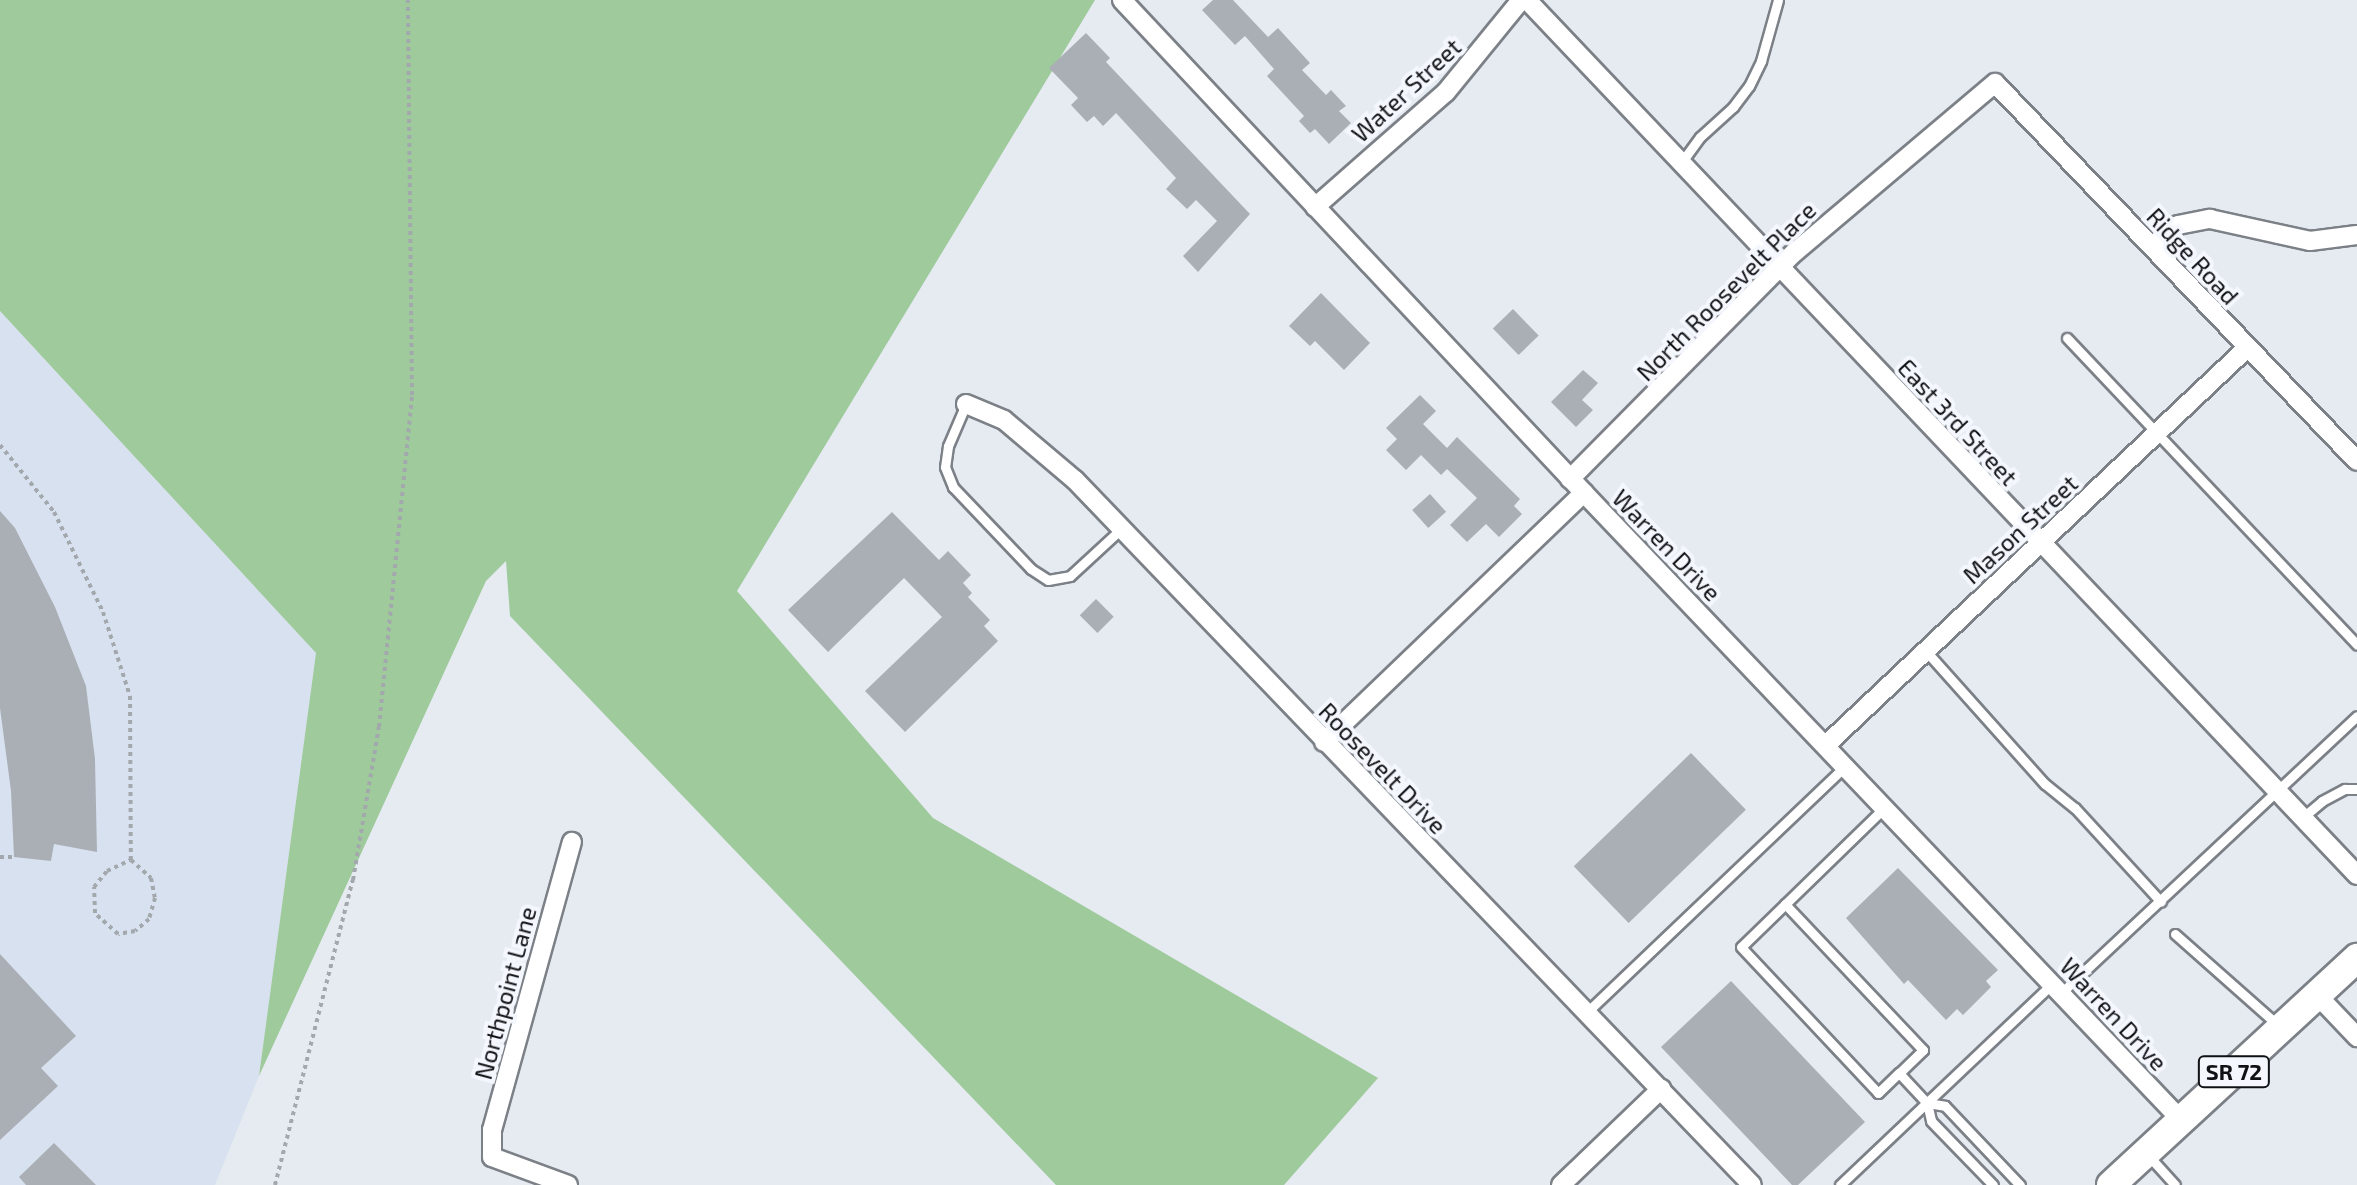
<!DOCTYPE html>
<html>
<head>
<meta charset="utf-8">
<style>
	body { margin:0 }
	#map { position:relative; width:2357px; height:1185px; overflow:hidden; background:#e6ebf2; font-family:"Exo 2",sans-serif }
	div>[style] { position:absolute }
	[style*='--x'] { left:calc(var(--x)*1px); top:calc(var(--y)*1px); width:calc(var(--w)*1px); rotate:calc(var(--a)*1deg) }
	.built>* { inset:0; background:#d8e1ef }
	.green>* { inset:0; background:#9eca9c }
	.building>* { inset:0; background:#aaafb6; transform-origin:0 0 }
	.path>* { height:4px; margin-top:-2px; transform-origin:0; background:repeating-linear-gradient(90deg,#a3a8ad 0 4px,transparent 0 8px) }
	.roads { filter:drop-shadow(2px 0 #7c8087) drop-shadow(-2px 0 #7c8087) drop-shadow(0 2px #7c8087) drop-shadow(0 -2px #7c8087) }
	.service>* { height:9px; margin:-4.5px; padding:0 4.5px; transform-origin:4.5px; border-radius:4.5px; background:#fff }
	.minor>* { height:18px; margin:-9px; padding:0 9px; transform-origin:9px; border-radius:9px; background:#fff }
	.primary>* { height:28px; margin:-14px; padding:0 14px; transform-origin:14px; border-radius:14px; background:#fff }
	span { translate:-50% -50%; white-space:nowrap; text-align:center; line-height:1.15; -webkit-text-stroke:8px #f4f8fe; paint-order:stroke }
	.shield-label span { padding:2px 6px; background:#f4f8fe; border:2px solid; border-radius:6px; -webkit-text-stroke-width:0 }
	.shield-label { font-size:22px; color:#0f1114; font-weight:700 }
	.street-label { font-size:24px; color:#0f1114 }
</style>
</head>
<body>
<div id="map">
	<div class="built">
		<i style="clip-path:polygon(0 311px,316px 653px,259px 1076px,215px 1185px,0 1185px)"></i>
	</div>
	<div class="green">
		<i style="clip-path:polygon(0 0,1095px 0,737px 591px,933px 818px,1378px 1078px,1284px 1185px,1056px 1185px,510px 616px,506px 561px,486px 581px,259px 1076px,316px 653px,0 311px)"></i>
	</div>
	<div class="building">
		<i style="clip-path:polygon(1213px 0,1233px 0,1268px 37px,1278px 28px,1310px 63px,1302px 70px,1326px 95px,1331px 90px,1346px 106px,1339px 111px,1351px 123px,1329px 144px,1315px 129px,1310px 133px,1299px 121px,1304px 116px,1267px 76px,1274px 69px,1245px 36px,1235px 45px,1202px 10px)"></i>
		<i style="clip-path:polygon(1086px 33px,1110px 58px,1106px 62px,1250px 214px,1198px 272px,1183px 256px,1217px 221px,1196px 200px,1187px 209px,1166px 189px,1176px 178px,1116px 113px,1103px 126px,1094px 116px,1087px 122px,1071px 105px,1078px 98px,1049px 68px)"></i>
		<i style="clip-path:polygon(1321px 293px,1370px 343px,1344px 370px,1315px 341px,1310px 346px,1289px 326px)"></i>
		<i style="left:1513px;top:309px;width:37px;height:28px;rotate:46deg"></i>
		<i style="clip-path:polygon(1583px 370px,1598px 383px,1582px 400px,1593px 410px,1576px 427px,1551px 402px)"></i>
		<i style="clip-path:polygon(1420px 395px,1436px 411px,1423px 424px,1447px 448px,1457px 437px,1520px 499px,1514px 506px,1522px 514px,1499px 537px,1486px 524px,1467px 542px,1450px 525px,1477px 498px,1447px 469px,1441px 475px,1421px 455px,1406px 470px,1386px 450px,1397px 439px,1386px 428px)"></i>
		<i style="left:1430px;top:494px;width:24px;height:24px;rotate:48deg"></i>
		<i style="clip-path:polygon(0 511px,15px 528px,55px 607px,86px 686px,95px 759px,97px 852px,54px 844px,51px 861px,14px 857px,11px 791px,0 708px)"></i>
		<i style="clip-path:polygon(892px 512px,939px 560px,948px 551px,971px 575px,963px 583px,972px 593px,968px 597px,990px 620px,984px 626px,998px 641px,905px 732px,865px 691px,942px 617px,904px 578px,828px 652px,788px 610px)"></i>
		<i style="left:1096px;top:599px;width:25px;height:23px;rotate:45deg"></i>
		<i style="left:1691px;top:753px;width:79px;height:163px;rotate:46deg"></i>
		<i style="clip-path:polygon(1898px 868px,1998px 970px,1986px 981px,1991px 987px,1963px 1015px,1957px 1009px,1946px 1020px,1908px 980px,1904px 984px,1846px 918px)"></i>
		<i style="clip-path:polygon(0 954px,76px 1036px,41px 1068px,58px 1086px,0 1140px)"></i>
		<i style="clip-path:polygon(1731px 981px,1865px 1122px,1798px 1185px,1792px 1185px,1661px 1047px)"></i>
		<i style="clip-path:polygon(54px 1143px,96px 1185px,26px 1185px,19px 1177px)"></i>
	</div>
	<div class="path">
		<i style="--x:0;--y:445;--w:86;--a:51.1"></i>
		<i style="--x:54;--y:512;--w:111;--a:63.9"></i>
		<i style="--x:103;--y:612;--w:88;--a:72.2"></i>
		<i style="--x:130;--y:696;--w:164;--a:89.7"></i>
		<i style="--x:131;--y:860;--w:27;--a:42"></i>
		<i style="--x:151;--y:878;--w:20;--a:79"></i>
		<i style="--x:155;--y:898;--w:22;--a:106"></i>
		<i style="--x:149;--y:919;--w:18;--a:139"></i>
		<i style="--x:135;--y:931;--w:17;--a:170"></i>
		<i style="--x:118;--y:934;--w:31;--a:-138"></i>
		<i style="--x:95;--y:913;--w:26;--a:-92"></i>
		<i style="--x:94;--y:887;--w:21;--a:-51"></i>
		<i style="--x:107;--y:871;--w:26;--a:-25"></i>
		<i style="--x:0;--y:857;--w:14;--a:0"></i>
		<i style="--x:275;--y:1185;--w:315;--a:-75.7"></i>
		<i style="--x:353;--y:880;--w:155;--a:-80.4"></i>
		<i style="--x:379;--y:727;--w:334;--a:-84.3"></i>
		<i style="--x:412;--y:395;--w:395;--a:-90.6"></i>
	</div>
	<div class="roads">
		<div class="service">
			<i style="--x:1681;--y:163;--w:32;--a:-54"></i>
			<i style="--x:1700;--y:137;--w:45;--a:-42.3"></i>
			<i style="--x:1733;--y:107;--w:26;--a:-53"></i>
			<i style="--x:1749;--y:86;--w:28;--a:-64"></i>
			<i style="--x:1761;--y:61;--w:63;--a:-74.4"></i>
			<i style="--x:2067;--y:338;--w:422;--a:46.6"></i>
			<i style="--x:966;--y:404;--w:46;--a:113.2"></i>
			<i style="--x:948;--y:446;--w:21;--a:98"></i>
			<i style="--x:945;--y:467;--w:22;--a:68"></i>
			<i style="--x:953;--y:487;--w:113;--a:46.4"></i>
			<i style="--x:1031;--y:569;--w:20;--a:33"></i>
			<i style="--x:1048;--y:580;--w:22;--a:-10"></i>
			<i style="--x:1070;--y:576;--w:69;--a:-42.7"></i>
			<i style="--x:1925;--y:650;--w:180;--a:48.2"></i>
			<i style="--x:2045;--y:784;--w:38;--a:39"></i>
			<i style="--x:2075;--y:808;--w:127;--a:47.5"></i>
			<i style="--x:1884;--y:808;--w:199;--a:135.8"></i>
			<i style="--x:1741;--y:947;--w:200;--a:46.8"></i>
			<i style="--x:1878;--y:1093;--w:29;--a:-44"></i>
			<i style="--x:1899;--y:1073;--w:41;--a:47"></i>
			<i style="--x:1927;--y:1103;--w:18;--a:77"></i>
			<i style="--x:1931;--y:1121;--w:89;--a:45.9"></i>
			<i style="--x:2302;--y:818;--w:26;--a:-40"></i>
			<i style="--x:2322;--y:801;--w:26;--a:-28"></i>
			<i style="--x:2345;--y:789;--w:12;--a:0"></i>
			<i style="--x:1785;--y:904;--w:201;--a:46.6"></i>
			<i style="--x:1923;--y:1050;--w:33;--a:136"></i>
			<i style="--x:2175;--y:934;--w:139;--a:41.5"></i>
			<i style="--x:2061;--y:993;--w:405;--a:-43.1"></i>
			<i style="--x:1587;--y:1012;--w:356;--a:-43.6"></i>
			<i style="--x:1927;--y:1103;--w:18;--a:9"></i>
			<i style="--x:1945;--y:1106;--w:109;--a:46.5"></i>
			<i style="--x:2148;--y:1155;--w:40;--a:48"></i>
			<i style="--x:1840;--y:1185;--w:292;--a:-43.5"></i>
		</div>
		<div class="minor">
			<i style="--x:1122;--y:0;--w:676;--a:46.86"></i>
			<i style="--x:1584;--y:493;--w:866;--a:46.4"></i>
			<i style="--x:1527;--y:0;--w:1206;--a:46.51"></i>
			<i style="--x:1315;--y:207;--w:174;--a:-41.3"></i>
			<i style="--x:1446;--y:92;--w:119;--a:-50.8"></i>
			<i style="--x:2152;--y:246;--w:33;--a:-39"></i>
			<i style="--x:2178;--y:225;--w:33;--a:-11"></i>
			<i style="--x:2210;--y:219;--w:102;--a:12.4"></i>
			<i style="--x:2310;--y:241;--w:47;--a:-7.3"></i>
			<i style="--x:966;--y:404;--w:41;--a:22.8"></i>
			<i style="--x:1004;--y:420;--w:93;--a:40.2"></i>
			<i style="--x:1075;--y:480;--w:977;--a:46.16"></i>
			<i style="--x:1570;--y:479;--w:320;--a:-45.3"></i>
			<i style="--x:1795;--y:252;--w:262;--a:-40.2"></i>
			<i style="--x:1995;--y:83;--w:523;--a:46.24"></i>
			<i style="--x:1324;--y:742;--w:360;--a:-43.8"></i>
			<i style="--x:1826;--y:745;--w:579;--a:-43.32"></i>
			<i style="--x:2318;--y:996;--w:57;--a:46.4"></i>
			<i style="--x:568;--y:1185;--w:81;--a:-159.8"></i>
			<i style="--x:492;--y:1157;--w:27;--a:-90"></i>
			<i style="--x:492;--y:1130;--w:299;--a:-74.5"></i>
			<i style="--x:1561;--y:1185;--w:139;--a:-43.8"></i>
		</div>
		<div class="primary">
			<i style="--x:2111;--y:1185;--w:335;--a:-42.7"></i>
		</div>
	</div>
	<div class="shield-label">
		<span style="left:2234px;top:1072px">SR 72</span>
	</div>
	<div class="street-label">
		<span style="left:1406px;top:90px;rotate:-43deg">Water Street</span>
		<span style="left:2193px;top:256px;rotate:47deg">Ridge Road</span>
		<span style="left:1726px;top:291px;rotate:-45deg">North Roosevelt Place</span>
		<span style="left:1958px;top:422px;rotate:47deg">East 3rd Street</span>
		<span style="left:2020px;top:529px;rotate:-43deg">Mason Street</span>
		<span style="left:1667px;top:545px;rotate:46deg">Warren Drive</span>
		<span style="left:1383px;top:768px;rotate:46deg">Roosevelt Drive</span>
		<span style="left:505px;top:993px;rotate:-75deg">Northpoint Lane</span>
		<span style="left:2114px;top:1014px;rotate:47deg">Warren Drive</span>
	</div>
</div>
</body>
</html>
